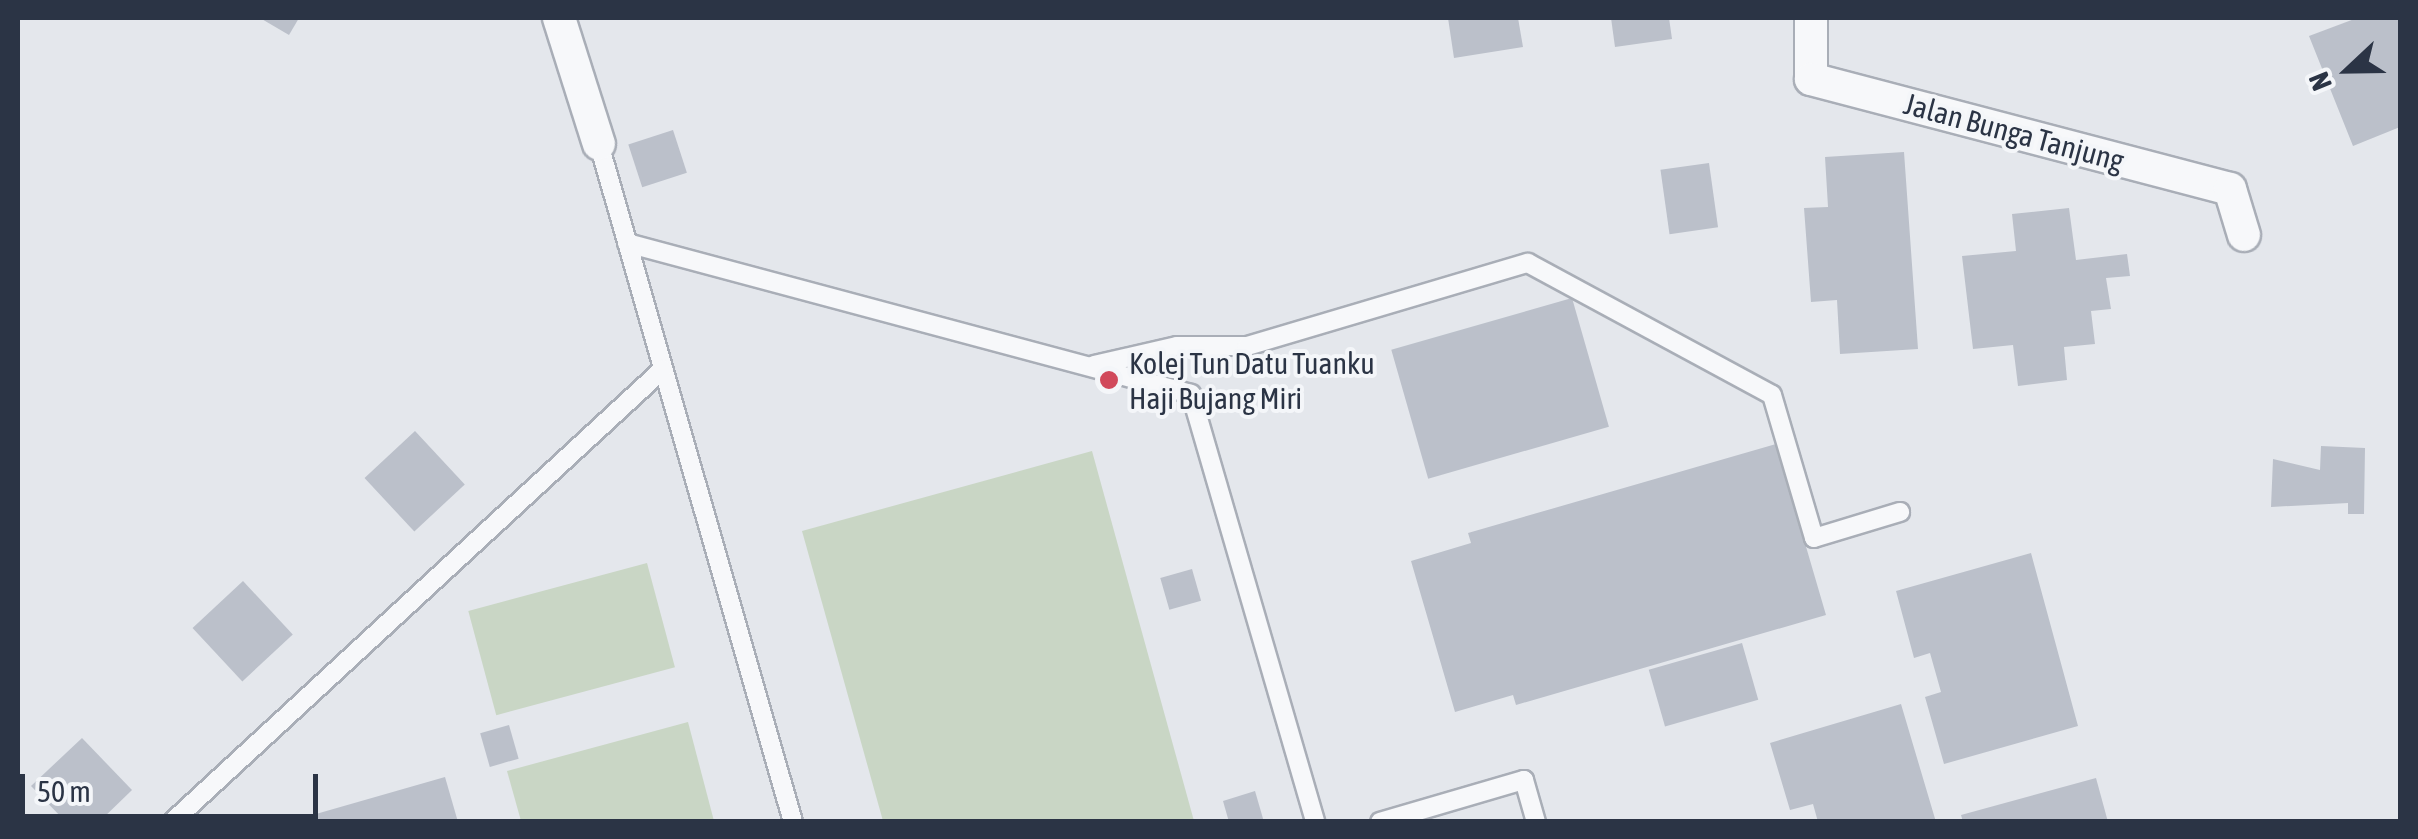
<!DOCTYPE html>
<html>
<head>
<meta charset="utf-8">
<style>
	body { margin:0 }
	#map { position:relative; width:2418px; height:839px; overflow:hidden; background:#e4e7ec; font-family:"Asap Condensed",sans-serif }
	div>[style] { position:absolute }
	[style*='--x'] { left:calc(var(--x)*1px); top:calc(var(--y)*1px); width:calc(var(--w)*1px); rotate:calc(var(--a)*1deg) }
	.green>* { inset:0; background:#c9d6c5; transform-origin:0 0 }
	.building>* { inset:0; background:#bbc0ca; transform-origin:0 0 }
	.roads { filter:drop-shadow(2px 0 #a9aeb7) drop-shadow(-2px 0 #a9aeb7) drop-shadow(0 2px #a9aeb7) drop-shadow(0 -2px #a9aeb7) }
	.lane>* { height:18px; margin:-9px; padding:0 9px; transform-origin:9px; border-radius:9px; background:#f7f8fa }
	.street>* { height:32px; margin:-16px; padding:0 16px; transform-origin:16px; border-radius:16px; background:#f7f8fa }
	.dots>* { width:28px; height:28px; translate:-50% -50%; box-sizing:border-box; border:5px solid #f4f6f9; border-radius:50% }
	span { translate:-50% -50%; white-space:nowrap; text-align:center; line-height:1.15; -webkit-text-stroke:8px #f4f6f9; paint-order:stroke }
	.street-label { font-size:30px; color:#2b3445 }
	.poi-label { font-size:30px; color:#2b3445 }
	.left { translate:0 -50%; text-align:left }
	.frame { position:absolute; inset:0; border:20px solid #2b3445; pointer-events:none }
	.north { position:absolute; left:2298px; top:20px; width:100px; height:100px; -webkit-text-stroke:8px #f4f6f9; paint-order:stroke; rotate:248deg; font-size:28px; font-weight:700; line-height:40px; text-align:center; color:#2b3445 }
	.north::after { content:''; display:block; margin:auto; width:35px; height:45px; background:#2b3445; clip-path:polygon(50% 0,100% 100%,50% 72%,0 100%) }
	.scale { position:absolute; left:20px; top:774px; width:298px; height:45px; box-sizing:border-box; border:5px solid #2b3445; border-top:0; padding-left:12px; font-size:30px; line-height:35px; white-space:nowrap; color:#2b3445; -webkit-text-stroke:8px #f4f6f9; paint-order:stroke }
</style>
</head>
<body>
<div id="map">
	<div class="green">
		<i style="clip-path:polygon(1092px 451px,1194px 821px,883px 821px,802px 531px)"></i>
		<i style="left:647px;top:563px;width:108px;height:185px;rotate:75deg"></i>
		<i style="clip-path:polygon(688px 722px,714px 821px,521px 821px,507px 771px)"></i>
	</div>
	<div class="building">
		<i style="clip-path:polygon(260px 18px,299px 18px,289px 35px)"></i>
		<i style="clip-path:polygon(1448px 18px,1518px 18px,1523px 47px,1454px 58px)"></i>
		<i style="clip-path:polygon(1611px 18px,1669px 18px,1672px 39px,1615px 47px)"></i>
		<i style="clip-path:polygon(2357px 18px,2400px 18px,2400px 127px,2353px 146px,2309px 36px)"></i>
		<i style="left:673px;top:130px;width:45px;height:47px;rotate:72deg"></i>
		<i style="clip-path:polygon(1904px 152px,1918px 349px,1840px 354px,1837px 300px,1811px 302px,1804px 208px,1828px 207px,1825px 157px)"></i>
		<i style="left:1709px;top:163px;width:65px;height:49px;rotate:82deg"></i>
		<i style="clip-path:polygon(2069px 208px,2076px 260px,2127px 254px,2130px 276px,2106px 278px,2111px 309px,2091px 311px,2095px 344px,2064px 347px,2067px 380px,2018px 386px,2013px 345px,1973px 349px,1962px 256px,2016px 251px,2012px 214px)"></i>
		<i style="left:1572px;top:298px;width:134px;height:188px;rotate:74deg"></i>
		<i style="left:415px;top:431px;width:73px;height:69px;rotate:47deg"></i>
		<i style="clip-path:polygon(1776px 444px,1826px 615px,1516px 705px,1513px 695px,1455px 712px,1411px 561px,1471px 543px,1468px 533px)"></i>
		<i style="clip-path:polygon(2321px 446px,2365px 448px,2364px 514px,2348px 514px,2348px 503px,2271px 507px,2273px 459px,2320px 470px)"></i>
		<i style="clip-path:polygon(2031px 553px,2078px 726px,1944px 764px,1925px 697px,1941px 692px,1930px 653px,1914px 658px,1896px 591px)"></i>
		<i style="left:1192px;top:569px;width:33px;height:33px;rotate:74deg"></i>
		<i style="left:243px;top:581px;width:73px;height:69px;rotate:47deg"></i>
		<i style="left:1742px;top:643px;width:59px;height:97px;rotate:74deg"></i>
		<i style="clip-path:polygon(1901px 704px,1936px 822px,1818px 822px,1813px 804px,1790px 810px,1770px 743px)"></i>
		<i style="left:509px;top:725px;width:35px;height:30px;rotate:74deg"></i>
		<i style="clip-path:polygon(82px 738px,132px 790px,99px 822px,66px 822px,31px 786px)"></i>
		<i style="clip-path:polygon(445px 777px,458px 822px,295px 822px,295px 820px)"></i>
		<i style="clip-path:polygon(2096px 778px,2108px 822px,1963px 822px,1961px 815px)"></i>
		<i style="clip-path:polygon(1255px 791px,1264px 822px,1229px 822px,1223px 801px)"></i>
	</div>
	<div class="roads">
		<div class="lane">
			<i style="--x:599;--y:144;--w:705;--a:74.03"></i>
			<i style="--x:627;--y:243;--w:584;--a:14.99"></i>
			<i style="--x:1191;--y:394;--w:446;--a:73.8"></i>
			<i style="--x:1094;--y:365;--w:85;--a:-12.9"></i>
			<i style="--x:1177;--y:346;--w:70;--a:0"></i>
			<i style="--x:1247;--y:346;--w:293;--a:-16.5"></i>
			<i style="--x:1528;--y:263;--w:277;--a:28.4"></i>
			<i style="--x:1772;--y:395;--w:149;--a:73.6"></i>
			<i style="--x:1814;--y:538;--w:90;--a:-16.8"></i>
			<i style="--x:172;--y:822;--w:668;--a:-42.69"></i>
			<i style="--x:1380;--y:822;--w:150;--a:-16.3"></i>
			<i style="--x:1524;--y:780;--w:44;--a:74.1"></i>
		</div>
		<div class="street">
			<i style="--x:559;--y:18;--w:132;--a:72.4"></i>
			<i style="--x:1811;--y:18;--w:61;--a:90"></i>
			<i style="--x:1811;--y:79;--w:433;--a:14.7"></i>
			<i style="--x:2230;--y:189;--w:48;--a:73.1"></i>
		</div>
	</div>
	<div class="dots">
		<i style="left:1109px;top:380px;background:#d1495b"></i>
	</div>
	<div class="street-label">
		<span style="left:2014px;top:132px;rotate:15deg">Jalan Bunga Tanjung</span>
	</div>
	<div class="poi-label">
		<span class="left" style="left:1129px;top:380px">Kolej Tun Datu Tuanku<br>Haji Bujang Miri</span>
	</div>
	<div class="frame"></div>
	<div class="north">N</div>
	<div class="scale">50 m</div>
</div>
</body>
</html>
